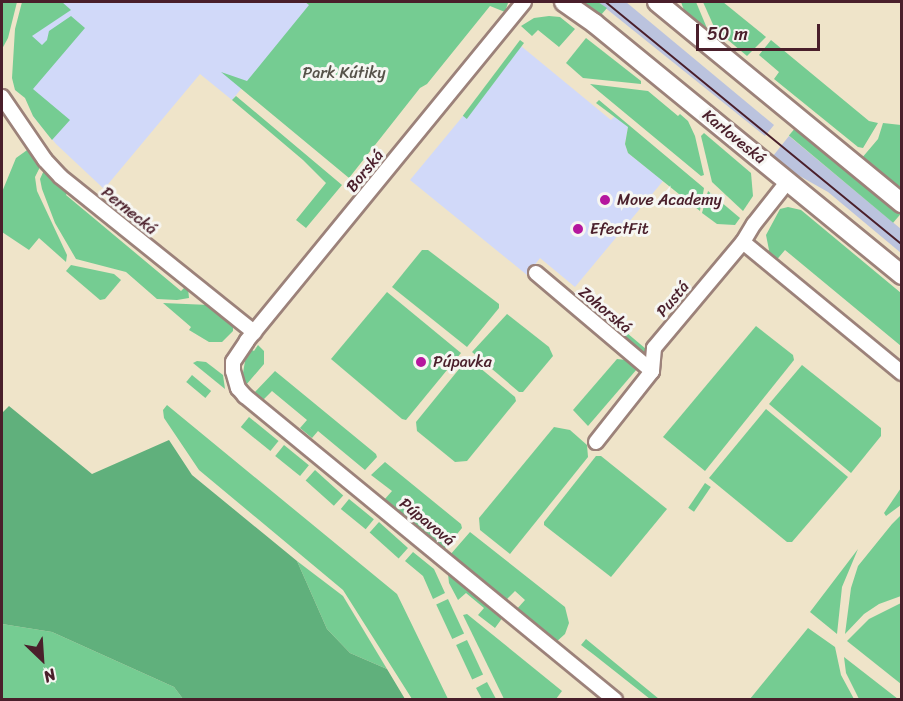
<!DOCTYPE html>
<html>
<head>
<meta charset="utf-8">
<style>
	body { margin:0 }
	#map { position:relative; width:903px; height:701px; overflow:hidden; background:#efe4c9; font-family:Sriracha,sans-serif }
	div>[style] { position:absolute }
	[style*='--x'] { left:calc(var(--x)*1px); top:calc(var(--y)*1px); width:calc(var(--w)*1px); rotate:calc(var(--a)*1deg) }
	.built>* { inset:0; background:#d1d9f9 }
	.industrial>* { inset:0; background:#bbc3de }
	.green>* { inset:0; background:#75cc92; transform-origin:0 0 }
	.forest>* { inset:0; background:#60b07c }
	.roads { filter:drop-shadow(2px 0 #9c827a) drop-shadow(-2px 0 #9c827a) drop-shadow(0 2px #9c827a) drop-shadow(0 -2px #9c827a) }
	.street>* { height:14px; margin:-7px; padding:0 7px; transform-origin:7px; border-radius:7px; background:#fff }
	.secondary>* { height:18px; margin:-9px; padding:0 9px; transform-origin:9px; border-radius:9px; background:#fff }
	.tram>* { height:1.5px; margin:-0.75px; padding:0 0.75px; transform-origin:0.75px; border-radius:0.75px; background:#4a1f2b }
	.dots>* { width:16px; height:16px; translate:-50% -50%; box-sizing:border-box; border:3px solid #f6f6f2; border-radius:50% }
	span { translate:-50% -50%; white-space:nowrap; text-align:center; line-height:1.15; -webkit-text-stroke:6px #f6f6f2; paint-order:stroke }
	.park-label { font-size:16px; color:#57534a }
	.street-label { font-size:16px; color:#4a1f2b }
	.poi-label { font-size:16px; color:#4a1f2b }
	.left { translate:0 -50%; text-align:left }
	.frame { position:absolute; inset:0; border:3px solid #4a1f2b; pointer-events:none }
	.north { position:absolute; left:12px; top:629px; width:60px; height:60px; -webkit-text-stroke:4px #f6f6f2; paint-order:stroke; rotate:155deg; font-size:16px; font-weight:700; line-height:24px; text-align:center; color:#4a1f2b }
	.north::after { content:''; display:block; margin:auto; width:21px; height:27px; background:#4a1f2b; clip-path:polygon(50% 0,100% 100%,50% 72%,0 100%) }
	.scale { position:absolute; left:696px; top:24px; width:124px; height:27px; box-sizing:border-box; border:3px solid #4a1f2b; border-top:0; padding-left:8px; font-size:18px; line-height:21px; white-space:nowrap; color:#4a1f2b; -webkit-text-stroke:4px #f6f6f2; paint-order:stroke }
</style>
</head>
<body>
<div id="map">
	<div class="built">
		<i style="clip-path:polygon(28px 2px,305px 2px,310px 5px,232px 100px,200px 74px,104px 189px,56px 144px,33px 116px)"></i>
		<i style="clip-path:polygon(521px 46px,611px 120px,615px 116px,628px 127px,625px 144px,628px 153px,663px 181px,575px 287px,540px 258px,527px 275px,410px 180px)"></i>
	</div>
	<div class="industrial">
		<i style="clip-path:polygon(598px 2px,626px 2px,774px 125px,765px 136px)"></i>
		<i style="clip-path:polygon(789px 136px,901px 229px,901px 253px,828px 192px,789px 170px,773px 156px)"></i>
	</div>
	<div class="green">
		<i style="clip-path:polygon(2px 2px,17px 2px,8px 38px,2px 49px)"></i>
		<i style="clip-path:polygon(22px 2px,62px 2px,71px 10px,32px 36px,42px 45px,47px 40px,49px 31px,71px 16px,85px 28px,33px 89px,70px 120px,52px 140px,33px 116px,25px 98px,15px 90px,12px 78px,15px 29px)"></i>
		<i style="clip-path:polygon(305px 2px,508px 2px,508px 3px,505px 12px,490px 6px,427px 84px,420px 88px,349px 178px,221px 72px,247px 81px,309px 5px)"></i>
		<i style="clip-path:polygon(581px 2px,598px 2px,607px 8px,601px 15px)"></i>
		<i style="clip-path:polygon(681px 2px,696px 2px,709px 33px,685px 13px)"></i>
		<i style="clip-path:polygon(703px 2px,723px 2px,766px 37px,747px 56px,715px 29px)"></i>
		<i style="clip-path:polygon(549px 16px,560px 17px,575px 29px,559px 47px,538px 30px,532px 36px,521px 26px,534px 18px)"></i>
		<i style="clip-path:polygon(586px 38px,641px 81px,641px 84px,583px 78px,566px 63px)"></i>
		<i style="left:520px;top:40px;width:5px;height:95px;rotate:37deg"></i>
		<i style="clip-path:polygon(771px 40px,869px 121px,878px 123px,863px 148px,858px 147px,774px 79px,779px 72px,759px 55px)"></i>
		<i style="clip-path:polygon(590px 84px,648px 91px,678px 116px,680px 114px,688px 121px,695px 136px,704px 175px,701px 176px)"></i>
		<i style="clip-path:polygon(236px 96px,342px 185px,306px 228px,296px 220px,326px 183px,303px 160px,232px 100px)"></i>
		<i style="clip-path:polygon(599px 100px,704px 188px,700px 211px,628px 153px,625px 144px,628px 127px,596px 103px)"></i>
		<i style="clip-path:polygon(883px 123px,901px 125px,901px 192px,861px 159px,878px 139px)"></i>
		<i style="left:796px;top:127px;width:136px;height:11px;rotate:40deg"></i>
		<i style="clip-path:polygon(704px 133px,751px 173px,753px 196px,743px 211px,712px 182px,701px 136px)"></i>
		<i style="clip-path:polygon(30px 148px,41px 165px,35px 177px,37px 191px,67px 255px,66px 262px,39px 238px,29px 250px,2px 232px,2px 192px,16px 158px)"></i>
		<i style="clip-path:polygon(45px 168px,69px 190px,66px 195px,181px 291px,186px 286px,188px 288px,189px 298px,177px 300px,157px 299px,126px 272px,76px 259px,55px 223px,42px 189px,40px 179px)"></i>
		<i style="clip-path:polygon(708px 191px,740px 218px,735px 225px,717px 224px,702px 213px)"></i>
		<i style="clip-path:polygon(788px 207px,801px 210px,901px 293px,901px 346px,785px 250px,774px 263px,766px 253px,769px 250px,766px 235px,780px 209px)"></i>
		<i style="clip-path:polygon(422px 250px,428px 250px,499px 304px,499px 308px,467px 347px,392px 287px)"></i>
		<i style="clip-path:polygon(71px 265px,114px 274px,121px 280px,105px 299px,100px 300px,66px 271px)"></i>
		<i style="clip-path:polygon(387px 292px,461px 353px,406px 420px,402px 419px,331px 359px)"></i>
		<i style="clip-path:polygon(583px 295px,624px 330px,622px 334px,618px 335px,580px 302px)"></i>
		<i style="clip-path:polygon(163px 303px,209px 305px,233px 325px,233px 331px,222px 342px,209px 342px,189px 330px,191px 327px)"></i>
		<i style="clip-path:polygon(507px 314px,549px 347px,553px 356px,523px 392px,519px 392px,472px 352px)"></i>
		<i style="clip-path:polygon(756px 326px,793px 355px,794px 360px,705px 471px,663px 437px)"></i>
		<i style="clip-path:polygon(627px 333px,646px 349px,648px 354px,641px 353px,624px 339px)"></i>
		<i style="clip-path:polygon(258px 345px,264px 351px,264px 364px,246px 385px,243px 373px,245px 361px,250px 349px,254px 351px)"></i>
		<i style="clip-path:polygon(468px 358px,515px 397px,516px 401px,467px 461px,455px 462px,417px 431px,416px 422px)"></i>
		<i style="clip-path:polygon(617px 359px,626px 360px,637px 369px,588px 426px,573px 410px)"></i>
		<i style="clip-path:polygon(197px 361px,206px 362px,223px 375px,225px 389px,193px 363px)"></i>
		<i style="clip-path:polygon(802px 365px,881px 428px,881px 436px,851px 473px,769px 404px)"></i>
		<i style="clip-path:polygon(275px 371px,376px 454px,377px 457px,365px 470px,318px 431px,312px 438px,300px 428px,307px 420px,272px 391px,263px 400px,254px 393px)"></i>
		<i style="left:192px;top:375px;width:25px;height:9px;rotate:40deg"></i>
		<i style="clip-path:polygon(167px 405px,397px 594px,448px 699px,412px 699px,343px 590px,199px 470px,164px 418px,163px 410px)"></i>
		<i style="clip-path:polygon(766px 409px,848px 477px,792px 542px,787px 542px,709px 478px)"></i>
		<i style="left:249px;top:417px;width:38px;height:13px;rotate:39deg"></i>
		<i style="clip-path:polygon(554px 427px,570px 430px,587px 445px,588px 457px,510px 554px,480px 530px,479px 518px)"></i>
		<i style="left:284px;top:445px;width:32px;height:14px;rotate:39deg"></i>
		<i style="clip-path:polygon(596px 456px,601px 456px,667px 509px,611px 577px,544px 525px,544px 522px)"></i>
		<i style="clip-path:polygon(385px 462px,461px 524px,462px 528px,444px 550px,384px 500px,392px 491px,371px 475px)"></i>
		<i style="left:315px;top:470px;width:38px;height:14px;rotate:42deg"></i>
		<i style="left:705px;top:483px;width:7px;height:30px;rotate:34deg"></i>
		<i style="clip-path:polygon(901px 488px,901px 505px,886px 516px,884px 513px)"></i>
		<i style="left:349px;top:499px;width:32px;height:13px;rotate:39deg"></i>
		<i style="clip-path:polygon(901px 515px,901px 596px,879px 604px,864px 614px,845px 634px,851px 588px,858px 566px,892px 524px)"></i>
		<i style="left:379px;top:522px;width:39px;height:14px;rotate:42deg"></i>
		<i style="clip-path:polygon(470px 532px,565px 607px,569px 623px,565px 634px,555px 643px,516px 610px,525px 600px,515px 591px,505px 601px,450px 555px)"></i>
		<i style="clip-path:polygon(858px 549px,842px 587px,837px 634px,810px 612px)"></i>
		<i style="clip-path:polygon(413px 552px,434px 569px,445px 593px,433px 599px,423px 576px,405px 561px)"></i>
		<i style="clip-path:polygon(297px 561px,343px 596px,387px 669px,350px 653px,327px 629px)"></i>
		<i style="clip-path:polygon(448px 574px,503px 617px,495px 628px,478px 615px,484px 608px,466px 593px,458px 600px,449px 583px)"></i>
		<i style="left:448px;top:599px;width:38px;height:13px;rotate:65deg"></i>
		<i style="clip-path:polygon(901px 603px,902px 603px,901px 684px,847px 641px,869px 619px)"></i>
		<i style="clip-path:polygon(467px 614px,562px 691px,556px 699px,504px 699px,463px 615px)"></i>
		<i style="clip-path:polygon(2px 624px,52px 632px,174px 687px,183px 699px,2px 699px)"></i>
		<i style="clip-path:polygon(808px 628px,835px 647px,841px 675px,854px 699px,750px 699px)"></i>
		<i style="clip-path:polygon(586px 639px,659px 699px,650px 699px,593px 654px,581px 645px)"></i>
		<i style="left:467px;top:640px;width:38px;height:12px;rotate:65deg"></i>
		<i style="clip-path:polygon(844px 657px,898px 699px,859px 699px,846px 673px)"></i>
		<i style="clip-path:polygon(487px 682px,496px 699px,482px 699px,476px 688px)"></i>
	</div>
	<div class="forest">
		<i style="clip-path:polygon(9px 406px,92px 474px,169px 440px,192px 475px,297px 561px,327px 629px,350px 653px,387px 669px,405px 699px,183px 699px,174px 687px,52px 632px,2px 624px,2px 413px)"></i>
	</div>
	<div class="roads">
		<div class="street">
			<i style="--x:524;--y:2;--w:438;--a:129.3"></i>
			<i style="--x:247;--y:341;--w:25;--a:124"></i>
			<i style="--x:233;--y:362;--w:9;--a:90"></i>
			<i style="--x:233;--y:371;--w:18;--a:74"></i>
			<i style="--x:238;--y:388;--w:11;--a:49"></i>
			<i style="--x:245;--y:396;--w:479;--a:39.4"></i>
			<i style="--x:2;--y:97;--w:76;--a:55.7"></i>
			<i style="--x:45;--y:160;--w:23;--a:47"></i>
			<i style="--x:61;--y:177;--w:248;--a:38.8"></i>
			<i style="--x:743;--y:242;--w:206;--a:39.5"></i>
			<i style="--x:536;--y:273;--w:152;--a:40.2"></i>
			<i style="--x:596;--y:442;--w:90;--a:-51.7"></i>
			<i style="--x:652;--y:371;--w:23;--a:-85"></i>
			<i style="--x:654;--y:348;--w:138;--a:-50"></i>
			<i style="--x:743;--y:242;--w:21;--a:-59"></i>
			<i style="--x:754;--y:224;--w:55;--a:-51.7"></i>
		</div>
		<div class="secondary">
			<i style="--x:564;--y:2;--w:37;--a:35"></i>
			<i style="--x:594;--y:23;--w:398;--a:39.3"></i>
			<i style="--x:657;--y:2;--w:317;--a:39.4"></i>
		</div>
	</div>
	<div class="tram">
		<i style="--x:606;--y:2;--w:382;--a:39.3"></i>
	</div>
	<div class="dots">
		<i style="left:605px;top:200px;background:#b5179e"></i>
		<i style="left:578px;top:229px;background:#b5179e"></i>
		<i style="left:421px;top:362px;background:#b5179e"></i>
	</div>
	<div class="park-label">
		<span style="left:344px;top:73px">Park Kútiky</span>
	</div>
	<div class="street-label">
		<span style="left:734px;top:137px;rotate:39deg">Karloveská</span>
		<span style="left:365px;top:171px;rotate:-51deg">Borská</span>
		<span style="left:129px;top:211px;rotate:39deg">Pernecká</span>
		<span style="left:673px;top:299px;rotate:-50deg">Pustá</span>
		<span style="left:605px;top:310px;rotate:40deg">Zohorská</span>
		<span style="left:427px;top:522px;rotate:39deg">Púpavová</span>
	</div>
	<div class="poi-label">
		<span class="left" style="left:617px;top:200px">Move Academy</span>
		<span class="left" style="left:590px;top:229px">EfectFit</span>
		<span class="left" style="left:433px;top:362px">Púpavka</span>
	</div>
	<div class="frame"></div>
	<div class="north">N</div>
	<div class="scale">50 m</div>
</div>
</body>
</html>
